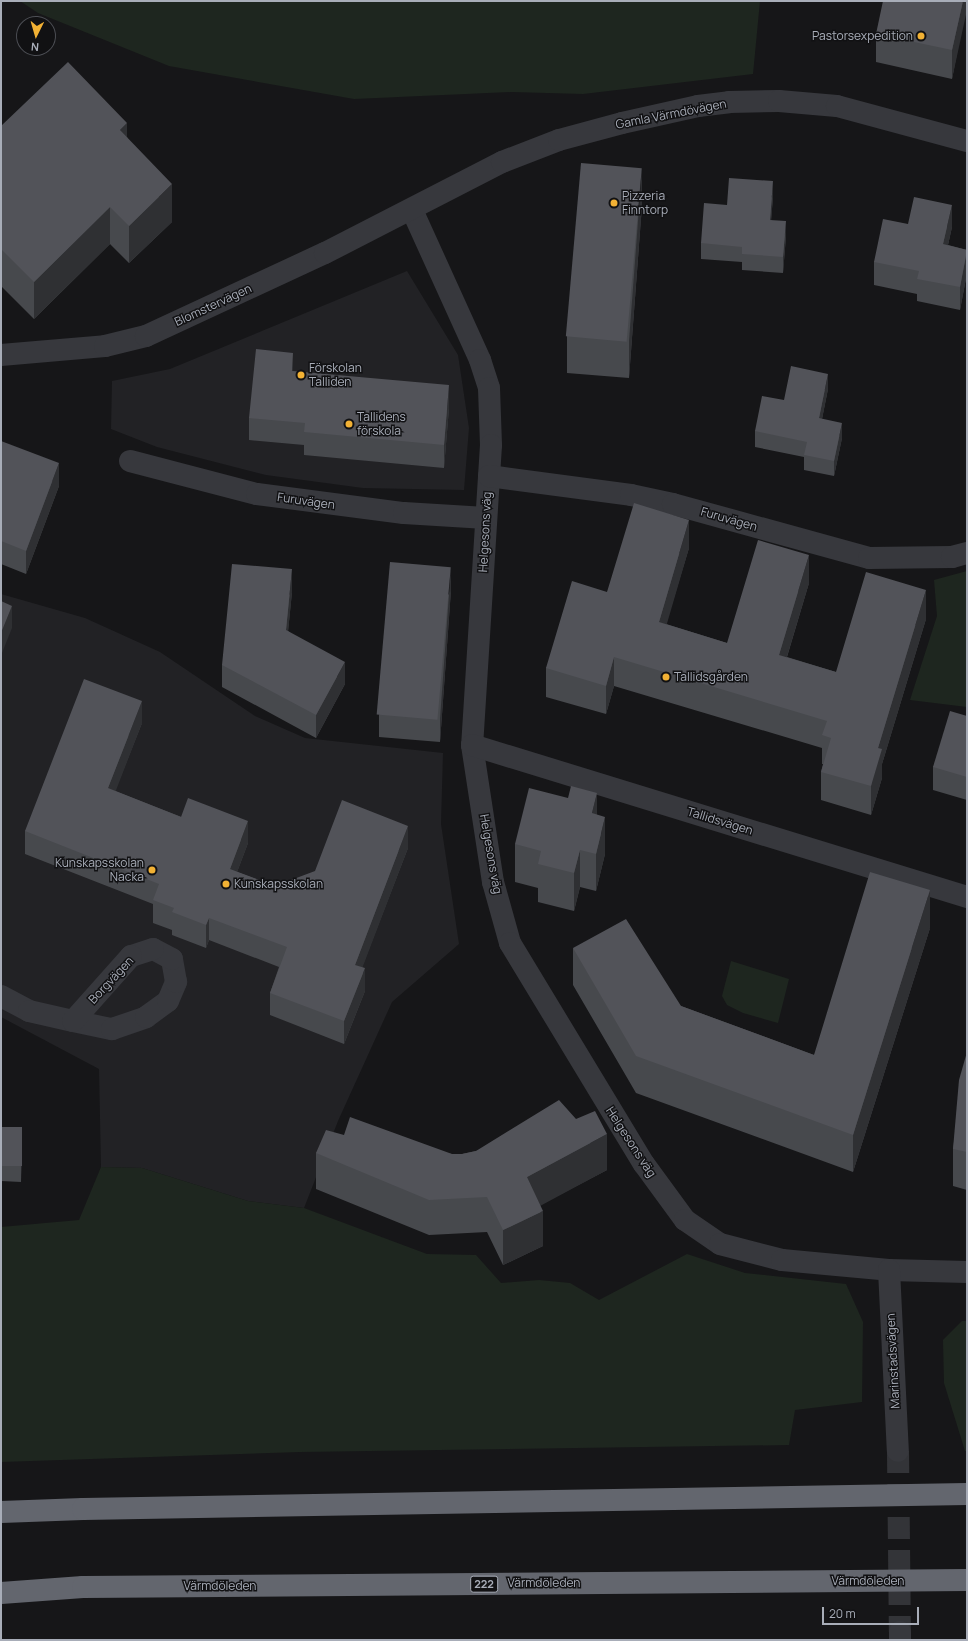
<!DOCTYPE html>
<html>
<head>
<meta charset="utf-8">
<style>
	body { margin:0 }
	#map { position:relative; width:968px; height:1641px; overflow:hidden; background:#161618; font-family:Manrope,sans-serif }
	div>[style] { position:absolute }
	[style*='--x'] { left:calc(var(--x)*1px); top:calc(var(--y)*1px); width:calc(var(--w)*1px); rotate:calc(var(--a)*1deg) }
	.built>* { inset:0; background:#222225 }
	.green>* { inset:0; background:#1e261f }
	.street-tunnel>* { height:22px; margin-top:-11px; transform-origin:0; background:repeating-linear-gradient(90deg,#333438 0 22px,transparent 0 33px) }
	.street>* { height:22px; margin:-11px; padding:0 11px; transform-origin:11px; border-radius:11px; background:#37383d }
	.highway>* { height:22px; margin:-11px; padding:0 11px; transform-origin:11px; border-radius:11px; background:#63666e }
	.wall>* { inset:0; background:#47494d }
	.shaded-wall>* { inset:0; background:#2f3033 }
	.building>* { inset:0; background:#525359; transform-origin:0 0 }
	.dots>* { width:11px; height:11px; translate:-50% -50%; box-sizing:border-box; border:2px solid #111113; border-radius:50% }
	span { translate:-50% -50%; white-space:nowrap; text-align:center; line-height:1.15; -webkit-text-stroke:3px #111113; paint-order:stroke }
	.shield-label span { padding:1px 3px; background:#111113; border:1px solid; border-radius:3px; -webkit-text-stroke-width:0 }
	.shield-label { font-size:11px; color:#a8adb8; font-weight:700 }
	.poi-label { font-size:12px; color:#a8adb8 }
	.right { translate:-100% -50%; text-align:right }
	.left { translate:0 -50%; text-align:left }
	.street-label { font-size:12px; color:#a8adb8 }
	.frame { position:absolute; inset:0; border:2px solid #a8adb8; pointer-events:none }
	.north { position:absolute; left:16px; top:16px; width:40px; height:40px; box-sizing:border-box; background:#111113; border:1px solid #4d4f55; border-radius:50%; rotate:185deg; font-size:11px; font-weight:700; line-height:16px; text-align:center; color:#a8adb8 }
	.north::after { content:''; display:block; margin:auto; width:14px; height:18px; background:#f2b134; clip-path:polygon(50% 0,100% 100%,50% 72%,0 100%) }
	.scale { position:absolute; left:822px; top:1607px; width:97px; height:18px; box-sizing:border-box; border:2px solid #a8adb8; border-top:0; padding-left:5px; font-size:12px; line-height:14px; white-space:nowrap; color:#a8adb8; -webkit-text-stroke:3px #111113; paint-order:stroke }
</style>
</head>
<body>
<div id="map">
	<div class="built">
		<i style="clip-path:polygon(407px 271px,458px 355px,469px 428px,464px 490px,363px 488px,266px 475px,157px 447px,111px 429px,112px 381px,170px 369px)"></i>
		<i style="clip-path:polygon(1px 594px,85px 618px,160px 652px,255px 716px,305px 738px,443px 753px,441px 824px,459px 944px,392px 1002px,338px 1121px,304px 1208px,248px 1201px,142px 1168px,101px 1167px,99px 1069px,1px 1017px)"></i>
	</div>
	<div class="green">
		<i style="clip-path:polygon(20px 1px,760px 1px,753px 74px,583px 94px,512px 92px,354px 99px,169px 66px,38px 13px)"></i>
		<i style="clip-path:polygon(967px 571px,967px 707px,910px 700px,937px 616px,934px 580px)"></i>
		<i style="clip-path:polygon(731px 961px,789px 979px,778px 1023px,743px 1013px,727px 1005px,722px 996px)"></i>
		<i style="clip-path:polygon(101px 1167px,142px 1168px,248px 1201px,304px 1208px,427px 1254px,476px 1255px,501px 1283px,539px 1280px,570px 1283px,599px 1300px,687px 1254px,745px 1273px,846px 1284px,863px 1322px,862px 1402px,795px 1410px,789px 1445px,300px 1452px,1px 1462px,1px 1227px,79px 1220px)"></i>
		<i style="clip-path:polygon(962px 1321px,967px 1321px,967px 1451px,965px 1451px,944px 1383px,943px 1340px)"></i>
	</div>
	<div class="street-tunnel">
		<i style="--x:898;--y:1451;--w:181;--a:89.4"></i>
	</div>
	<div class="street">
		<i style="--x:412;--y:210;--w:165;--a:65.6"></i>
		<i style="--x:480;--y:360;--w:29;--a:72"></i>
		<i style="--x:489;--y:388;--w:57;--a:88"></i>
		<i style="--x:491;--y:445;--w:301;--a:93.6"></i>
		<i style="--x:472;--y:745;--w:139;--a:81.3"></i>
		<i style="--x:493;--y:882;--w:63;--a:74.4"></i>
		<i style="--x:510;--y:943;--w:258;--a:58.8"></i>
		<i style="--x:644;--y:1164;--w:69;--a:53.8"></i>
		<i style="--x:685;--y:1220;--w:42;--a:34.4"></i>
		<i style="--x:720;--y:1244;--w:64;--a:14.5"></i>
		<i style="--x:782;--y:1260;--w:107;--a:5.3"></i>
		<i style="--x:889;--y:1270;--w:78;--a:1.5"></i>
		<i style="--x:1;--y:355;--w:104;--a:-4.9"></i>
		<i style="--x:105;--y:346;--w:42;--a:-13.7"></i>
		<i style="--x:146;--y:336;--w:197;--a:-24.9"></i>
		<i style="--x:325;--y:253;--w:199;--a:-27.2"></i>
		<i style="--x:502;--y:162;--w:61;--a:-21.1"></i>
		<i style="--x:559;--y:140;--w:65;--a:-15.1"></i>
		<i style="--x:622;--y:123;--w:78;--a:-12.6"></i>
		<i style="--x:698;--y:106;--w:31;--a:-7"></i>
		<i style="--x:729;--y:102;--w:50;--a:-1.1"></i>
		<i style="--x:779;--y:101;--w:58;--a:4.9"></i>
		<i style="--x:837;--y:106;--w:135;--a:15.1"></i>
		<i style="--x:130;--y:461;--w:131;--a:14.6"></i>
		<i style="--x:257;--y:494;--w:148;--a:7.4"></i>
		<i style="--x:404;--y:513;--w:82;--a:3.5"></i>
		<i style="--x:489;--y:476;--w:143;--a:7.6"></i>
		<i style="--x:631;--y:495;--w:43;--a:12.1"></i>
		<i style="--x:673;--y:504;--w:203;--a:15.4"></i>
		<i style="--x:869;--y:558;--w:83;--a:-0.7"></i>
		<i style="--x:952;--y:557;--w:16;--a:-15"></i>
		<i style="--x:472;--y:745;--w:518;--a:17.07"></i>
		<i style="--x:1;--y:996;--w:32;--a:28"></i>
		<i style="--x:29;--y:1011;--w:45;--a:12.8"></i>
		<i style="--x:73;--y:1021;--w:40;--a:12"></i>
		<i style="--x:112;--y:1029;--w:36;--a:-19"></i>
		<i style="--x:146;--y:1017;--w:27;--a:-36"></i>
		<i style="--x:168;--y:1001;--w:21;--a:-67"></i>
		<i style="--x:176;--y:982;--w:23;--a:-100"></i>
		<i style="--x:172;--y:959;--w:21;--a:-152"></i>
		<i style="--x:153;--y:949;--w:23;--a:162"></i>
		<i style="--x:131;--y:956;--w:87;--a:131.7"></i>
		<i style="--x:889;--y:1270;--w:181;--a:87.2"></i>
		<i style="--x:900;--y:1640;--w:8;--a:-90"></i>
	</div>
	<div class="highway">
		<i style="--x:1;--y:1512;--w:82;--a:-2.1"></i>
		<i style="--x:83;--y:1509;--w:884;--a:-0.97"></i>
		<i style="--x:1;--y:1593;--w:82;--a:-4.2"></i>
		<i style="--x:83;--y:1587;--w:884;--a:-0.45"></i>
	</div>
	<div class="wall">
		<i style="clip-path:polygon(967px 1px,952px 79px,876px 62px,876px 34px)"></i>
		<i style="clip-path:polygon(1px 126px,127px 137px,172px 222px,129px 263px,110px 244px,34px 319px,1px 286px)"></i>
		<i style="clip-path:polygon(773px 197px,771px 220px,786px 236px,783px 273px,742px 270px,742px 262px,701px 259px,701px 243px,727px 205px)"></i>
		<i style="clip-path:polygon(642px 205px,629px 378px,567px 373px,567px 336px)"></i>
		<i style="clip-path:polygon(908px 224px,952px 227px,948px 245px,967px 250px,967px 273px,960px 310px,917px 301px,917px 294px,874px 285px,874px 262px)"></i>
		<i style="clip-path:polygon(293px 371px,449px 408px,444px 468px,304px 455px,304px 445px,249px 440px,249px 418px)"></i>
		<i style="clip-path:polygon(828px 389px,822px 419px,842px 438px,834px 476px,804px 470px,804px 457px,755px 447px,755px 431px,784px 400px)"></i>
		<i style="clip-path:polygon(1px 441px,59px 486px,26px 574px,1px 564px)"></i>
		<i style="clip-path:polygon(689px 548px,666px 624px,727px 643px,809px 583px,787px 657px,836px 672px,926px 619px,882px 764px,882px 778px,871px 815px,821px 800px,821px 772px,823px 764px,822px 764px,822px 748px,614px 686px,606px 714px,546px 697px,546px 668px,607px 592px)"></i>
		<i style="clip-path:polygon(451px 590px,440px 742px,379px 737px,379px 715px)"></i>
		<i style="clip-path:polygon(292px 592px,288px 631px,345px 684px,316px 738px,222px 687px,222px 665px)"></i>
		<i style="clip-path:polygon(967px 716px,967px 800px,933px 790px,933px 767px)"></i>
		<i style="clip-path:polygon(142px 723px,115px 791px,248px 843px,237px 872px,275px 886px,408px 848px,362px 967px,365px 991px,344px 1044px,270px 1015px,270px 993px,279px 967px,209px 940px,206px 948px,172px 935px,172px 930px,153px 923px,153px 904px,25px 854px,25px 831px)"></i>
		<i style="clip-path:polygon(597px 815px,605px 854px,596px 891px,580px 887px,574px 911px,538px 902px,538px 888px,515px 882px,515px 844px)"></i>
		<i style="clip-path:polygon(930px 928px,853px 1172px,636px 1093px,573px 985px,573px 948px,681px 1006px,814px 1055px)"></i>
		<i style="clip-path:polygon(967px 1052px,967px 1190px,953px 1186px,953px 1149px)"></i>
		<i style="clip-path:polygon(576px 1119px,607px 1170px,540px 1205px,543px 1246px,503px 1265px,487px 1232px,429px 1235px,316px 1189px,316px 1153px,344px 1135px,452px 1154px,462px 1154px,476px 1151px)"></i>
		<i style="clip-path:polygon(1px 1127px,22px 1143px,21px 1182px,1px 1181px)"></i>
	</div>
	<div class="shaded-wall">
		<i style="clip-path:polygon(963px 1px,967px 1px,967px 10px,952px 79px,952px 50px)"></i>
		<i style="clip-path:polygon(127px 123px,127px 160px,120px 130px)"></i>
		<i style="clip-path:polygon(642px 168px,642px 205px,629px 378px,629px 341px)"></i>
		<i style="clip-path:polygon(773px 181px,773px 197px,770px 235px,770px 220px)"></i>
		<i style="clip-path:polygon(172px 184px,172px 222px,129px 263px,129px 226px)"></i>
		<i style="clip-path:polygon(952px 205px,952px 227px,943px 267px,943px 244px)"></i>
		<i style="clip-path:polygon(110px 207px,110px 244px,34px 319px,34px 282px)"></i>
		<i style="clip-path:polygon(786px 221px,786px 236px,783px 273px,783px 257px)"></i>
		<i style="clip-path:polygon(967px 251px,967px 273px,960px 310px,960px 287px)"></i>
		<i style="clip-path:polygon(293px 353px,293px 376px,292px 371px)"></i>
		<i style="clip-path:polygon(828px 374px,828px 389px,819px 434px,819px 418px)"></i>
		<i style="clip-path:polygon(449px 385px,449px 408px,444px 468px,444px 445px)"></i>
		<i style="clip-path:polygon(842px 423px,842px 438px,834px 476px,834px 461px)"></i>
		<i style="clip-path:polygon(59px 463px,59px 486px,26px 574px,26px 551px)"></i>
		<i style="clip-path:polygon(689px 520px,689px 548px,659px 651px,659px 622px)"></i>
		<i style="clip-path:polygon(809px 555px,809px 583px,779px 683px,779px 655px)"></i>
		<i style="clip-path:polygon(451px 567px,451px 590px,440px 742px,440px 719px)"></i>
		<i style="clip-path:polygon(292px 569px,292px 592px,286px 653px,286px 630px)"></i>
		<i style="clip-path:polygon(926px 590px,926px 619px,882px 764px,882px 778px,871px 815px,871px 786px,878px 748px)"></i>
		<i style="clip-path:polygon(12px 606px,12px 628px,2px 653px,2px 667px,1px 670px,1px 633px)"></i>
		<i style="clip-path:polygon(614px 657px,614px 686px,606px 714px,606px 686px)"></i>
		<i style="clip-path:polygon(345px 662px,345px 684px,316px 738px,316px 715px)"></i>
		<i style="clip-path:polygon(142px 701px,142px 723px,108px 811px,108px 788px)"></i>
		<i style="clip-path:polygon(597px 793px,597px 830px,592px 813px)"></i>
		<i style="clip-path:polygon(605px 817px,605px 854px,596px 891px,596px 854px)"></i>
		<i style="clip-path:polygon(248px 821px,248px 843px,230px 891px,230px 869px)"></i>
		<i style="clip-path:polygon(408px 826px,408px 848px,355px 987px,355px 965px)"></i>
		<i style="clip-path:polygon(580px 850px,580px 887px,574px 911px,574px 873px)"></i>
		<i style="clip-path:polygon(930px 890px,930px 928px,853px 1172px,853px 1135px)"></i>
		<i style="clip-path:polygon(209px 918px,209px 940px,206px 948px,206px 925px)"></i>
		<i style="clip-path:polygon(365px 968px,365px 991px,344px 1044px,344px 1021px)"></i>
		<i style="clip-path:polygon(607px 1134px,607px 1170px,527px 1213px,527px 1177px)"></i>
		<i style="clip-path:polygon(543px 1211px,543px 1246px,503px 1265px,503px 1230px)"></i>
	</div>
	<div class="building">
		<i style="clip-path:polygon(883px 1px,963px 1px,952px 50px,876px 34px)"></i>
		<i style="clip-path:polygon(68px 62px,127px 123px,120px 130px,172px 184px,129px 226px,110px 207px,34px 282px,1px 249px,1px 126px)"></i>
		<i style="left:581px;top:163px;width:61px;height:174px;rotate:5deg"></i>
		<i style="clip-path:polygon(729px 178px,773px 181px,770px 220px,786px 221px,783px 257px,742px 254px,742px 247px,701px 243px,704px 203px,727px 205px)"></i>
		<i style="clip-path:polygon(914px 197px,952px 205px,943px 244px,967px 250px,960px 287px,917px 279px,919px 271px,874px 262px,883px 219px,908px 224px)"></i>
		<i style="clip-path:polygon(256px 349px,293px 353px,292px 371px,449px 385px,444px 445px,304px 432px,305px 423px,249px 418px)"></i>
		<i style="clip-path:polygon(791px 366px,828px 374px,819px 418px,842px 423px,834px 461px,804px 455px,807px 442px,755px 431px,762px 396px,784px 400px)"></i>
		<i style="clip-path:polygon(1px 441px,59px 463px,26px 551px,1px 541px)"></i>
		<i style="clip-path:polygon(634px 503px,689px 520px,659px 622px,727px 643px,758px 540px,809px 555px,779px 655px,836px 672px,866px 572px,926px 590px,878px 748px,882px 749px,871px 786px,821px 772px,831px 738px,822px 735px,827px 721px,614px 657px,606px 686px,546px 668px,572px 581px,607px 592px)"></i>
		<i style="left:390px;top:562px;width:61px;height:153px;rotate:5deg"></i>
		<i style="clip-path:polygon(232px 564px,292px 569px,286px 630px,345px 662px,316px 715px,222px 665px)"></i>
		<i style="clip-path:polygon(1px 601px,12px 606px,1px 633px)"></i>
		<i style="clip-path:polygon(84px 679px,142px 701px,108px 788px,181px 817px,188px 798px,248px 821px,230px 869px,275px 886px,315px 871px,342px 800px,408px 826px,355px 965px,365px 968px,344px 1021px,270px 993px,287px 947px,209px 918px,206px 925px,172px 912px,174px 908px,153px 900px,159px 884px,25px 831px)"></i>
		<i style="clip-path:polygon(950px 711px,967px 716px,967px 777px,933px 767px)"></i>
		<i style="clip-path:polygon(571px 786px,597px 793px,592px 813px,605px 817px,596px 854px,580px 850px,574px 873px,538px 864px,541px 851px,515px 844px,529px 788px,568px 798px)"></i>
		<i style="clip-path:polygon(870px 872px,930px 890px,853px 1135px,636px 1056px,573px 948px,626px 919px,681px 1006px,814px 1055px)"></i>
		<i style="clip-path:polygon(967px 1052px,967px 1152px,953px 1149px,959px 1080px)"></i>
		<i style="clip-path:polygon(559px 1100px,576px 1119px,595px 1111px,607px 1134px,527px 1177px,543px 1211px,503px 1230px,487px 1197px,429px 1200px,316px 1153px,326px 1130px,344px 1135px,350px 1117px,452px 1154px,462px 1154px,476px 1151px)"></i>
		<i style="left:1px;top:1127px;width:21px;height:39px"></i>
	</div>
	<div class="dots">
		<i style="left:921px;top:36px;background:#f2b134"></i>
		<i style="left:614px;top:203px;background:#f2b134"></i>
		<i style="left:301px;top:375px;background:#f2b134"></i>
		<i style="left:349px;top:424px;background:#f2b134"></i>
		<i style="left:666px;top:677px;background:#f2b134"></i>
		<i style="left:152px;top:870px;background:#f2b134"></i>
		<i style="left:226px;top:884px;background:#f2b134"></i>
	</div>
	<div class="shield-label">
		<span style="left:484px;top:1584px">222</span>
	</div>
	<div class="poi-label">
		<span class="right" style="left:913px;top:36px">Pastorsexpedition</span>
		<span class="left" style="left:622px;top:203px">Pizzeria<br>Finntorp</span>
		<span class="left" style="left:309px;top:375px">Förskolan<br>Talliden</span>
		<span class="left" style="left:357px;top:424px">Tallidens<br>förskola</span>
		<span class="left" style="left:674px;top:677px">Tallidsgården</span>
		<span class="right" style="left:144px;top:870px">Kunskapsskolan<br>Nacka</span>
		<span class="left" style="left:234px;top:884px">Kunskapsskolan</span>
	</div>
	<div class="street-label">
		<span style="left:671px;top:114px;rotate:-11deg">Gamla Värmdövägen</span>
		<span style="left:213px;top:305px;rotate:-25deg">Blomstervägen</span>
		<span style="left:306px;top:501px;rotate:8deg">Furuvägen</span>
		<span style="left:729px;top:519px;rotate:16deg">Furuvägen</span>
		<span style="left:485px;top:532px;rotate:-87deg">Helgesons väg</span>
		<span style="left:720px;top:821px;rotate:17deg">Tallidsvägen</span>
		<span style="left:491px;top:854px;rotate:80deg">Helgesons väg</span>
		<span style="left:111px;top:980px;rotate:-47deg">Borgvägen</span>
		<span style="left:631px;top:1142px;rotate:57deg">Helgesons väg</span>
		<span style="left:893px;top:1361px;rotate:-93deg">Marinstadsvägen</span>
		<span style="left:868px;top:1581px">Värmdöleden</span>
		<span style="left:544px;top:1583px">Värmdöleden</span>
		<span style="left:220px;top:1586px">Värmdöleden</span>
	</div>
	<div class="frame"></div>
	<div class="north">N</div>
	<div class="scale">20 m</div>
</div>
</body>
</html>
